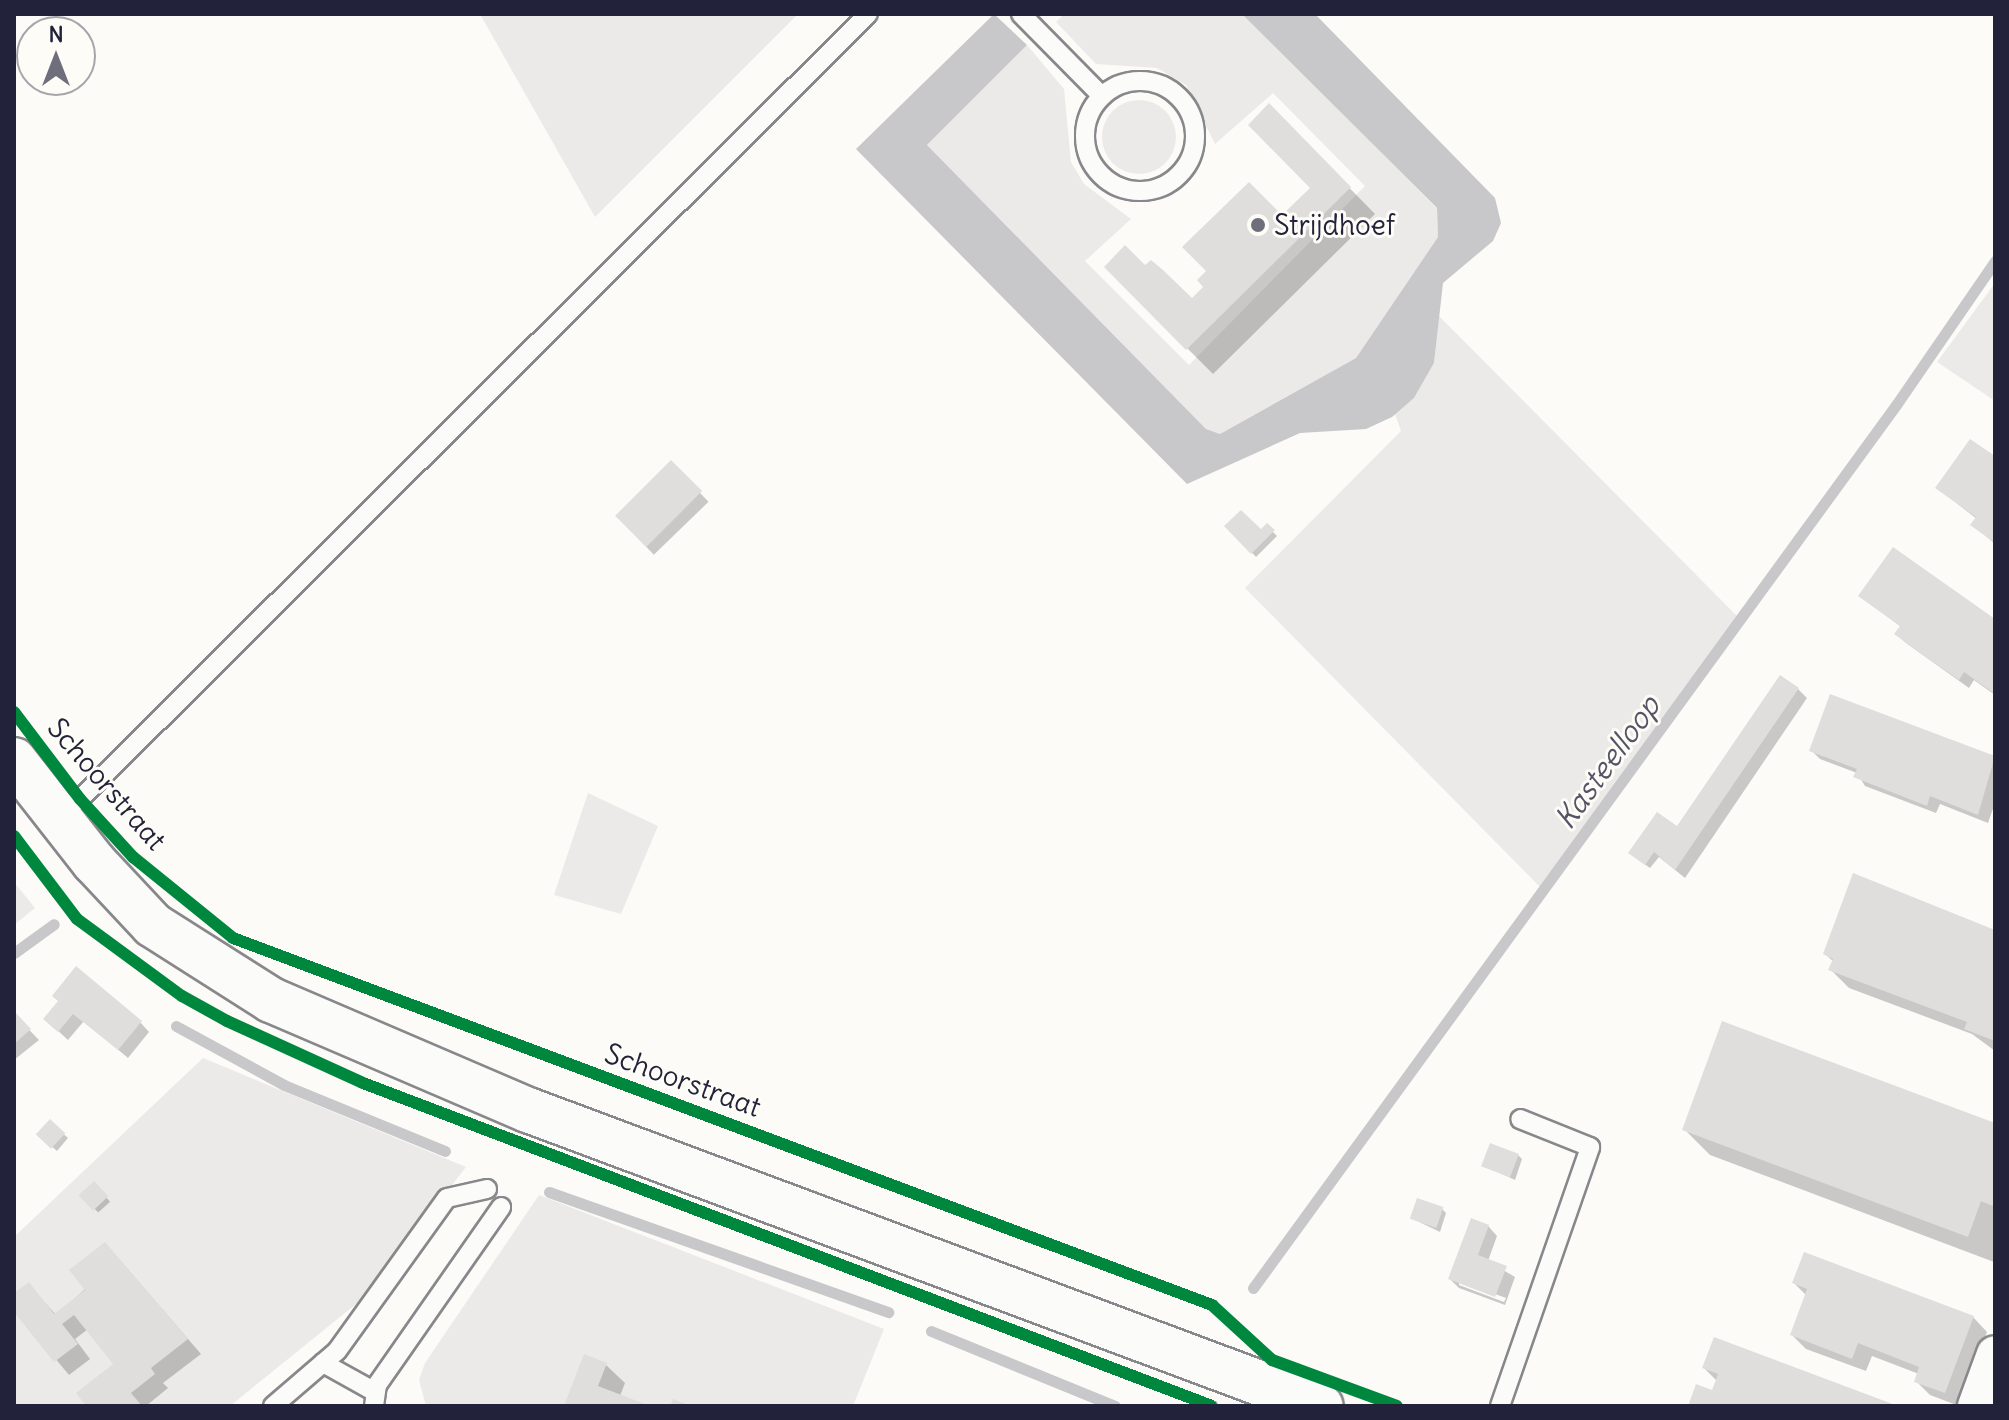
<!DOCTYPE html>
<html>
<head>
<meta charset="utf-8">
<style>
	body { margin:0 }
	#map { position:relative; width:2009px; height:1420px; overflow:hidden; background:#fcfbf8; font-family:Delius,sans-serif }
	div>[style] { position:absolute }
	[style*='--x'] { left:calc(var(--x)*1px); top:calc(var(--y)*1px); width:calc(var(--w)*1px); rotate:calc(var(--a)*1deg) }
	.green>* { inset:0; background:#ebeae8 }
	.round { border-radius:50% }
	.water>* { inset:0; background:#c8c8ca }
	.shadow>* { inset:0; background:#0003; transform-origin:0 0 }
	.stream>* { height:11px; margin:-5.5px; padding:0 5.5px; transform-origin:5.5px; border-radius:5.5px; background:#c8c8ca }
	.building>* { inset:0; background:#dfdedd; transform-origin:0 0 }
	.roads { filter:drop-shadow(2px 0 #88888c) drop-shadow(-2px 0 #88888c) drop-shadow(0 2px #88888c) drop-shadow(0 -2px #88888c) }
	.lane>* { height:18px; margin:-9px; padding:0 9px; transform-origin:9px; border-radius:9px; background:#fbfbf9 }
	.lane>.ring { margin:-9px; padding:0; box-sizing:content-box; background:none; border:18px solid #fbfbf9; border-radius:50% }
	.street>* { height:36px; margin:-18px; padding:0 18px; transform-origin:18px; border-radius:18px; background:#fbfbf9 }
	.secondary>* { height:44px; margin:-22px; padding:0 22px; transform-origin:22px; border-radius:22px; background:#fbfbf9 }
	.cycleway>* { height:12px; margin:-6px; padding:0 6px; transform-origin:6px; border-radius:6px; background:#00873e }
	.dots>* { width:22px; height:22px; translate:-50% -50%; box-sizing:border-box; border:4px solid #fdfcf7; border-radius:50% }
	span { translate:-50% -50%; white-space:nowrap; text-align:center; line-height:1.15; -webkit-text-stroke:6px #fdfcf7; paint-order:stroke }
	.poi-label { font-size:28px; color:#22223b }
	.left { translate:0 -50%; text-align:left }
	.street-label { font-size:28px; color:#22223b }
	.water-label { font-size:30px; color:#545466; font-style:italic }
	.frame { position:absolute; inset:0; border:16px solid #22223b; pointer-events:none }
	.north { position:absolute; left:16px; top:16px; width:80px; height:80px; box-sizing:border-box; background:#fdfcf7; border:2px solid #a5a5ac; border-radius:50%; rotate:0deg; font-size:22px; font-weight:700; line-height:32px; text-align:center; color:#22223b }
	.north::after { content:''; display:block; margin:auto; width:28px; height:36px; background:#6e6e7d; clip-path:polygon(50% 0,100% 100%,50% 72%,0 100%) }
</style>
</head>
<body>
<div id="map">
	<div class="green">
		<i style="clip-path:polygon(480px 14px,798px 14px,595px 217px)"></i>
		<i style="clip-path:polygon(1064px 14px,1244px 14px,1437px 209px,1438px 237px,1356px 358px,1220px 434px,1206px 429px,927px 145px,1027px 45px,1064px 89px,1071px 162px,1084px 184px,1131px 219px,1085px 261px,1189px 365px,1365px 186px,1273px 93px,1215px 144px,1186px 85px,1157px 68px,1096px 64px,1056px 22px)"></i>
		<i class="round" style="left:1102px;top:100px;width:74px;height:74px"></i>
		<i style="clip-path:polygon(1995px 283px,1995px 401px,1937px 362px)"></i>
		<i style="clip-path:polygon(1439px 316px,1744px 623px,1546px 893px,1245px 588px,1401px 431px,1395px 414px,1414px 398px,1434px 363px)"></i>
		<i style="clip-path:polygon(588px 793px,658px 826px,621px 914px,554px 895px)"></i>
		<i style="clip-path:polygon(14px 882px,35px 908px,14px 925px)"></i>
		<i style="clip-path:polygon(203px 1058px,466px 1167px,366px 1296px,230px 1406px,14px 1406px,14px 1237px)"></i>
		<i style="clip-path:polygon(539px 1195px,884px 1329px,853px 1406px,426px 1406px,419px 1380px,425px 1363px)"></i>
	</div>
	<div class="water">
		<i style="clip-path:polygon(994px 14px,1027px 45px,927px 145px,1206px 429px,1220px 434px,1356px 358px,1438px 237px,1437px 208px,1242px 14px,1315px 14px,1495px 198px,1501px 223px,1493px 241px,1443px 283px,1434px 363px,1414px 398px,1392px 417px,1366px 429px,1300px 433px,1187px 484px,856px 149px)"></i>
	</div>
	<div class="shadow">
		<i style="clip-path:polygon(1269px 106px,1375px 214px,1213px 374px,1106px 267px,1145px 268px,1192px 301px,1312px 188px)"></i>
		<i style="clip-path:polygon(1995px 459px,1995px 544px,1973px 525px,1977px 519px,1937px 488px)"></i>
		<i style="left:671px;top:463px;width:54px;height:76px;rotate:46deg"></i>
		<i style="clip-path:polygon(1227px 526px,1260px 532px,1267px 526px,1277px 536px,1256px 557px)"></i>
		<i style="clip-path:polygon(1861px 596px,1995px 622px,1995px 695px,1974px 680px,1969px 688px,1906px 643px,1896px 634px,1901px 627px)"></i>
		<i style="clip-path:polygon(1798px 689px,1807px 698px,1685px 878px,1659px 857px,1650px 868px,1635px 857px,1678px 829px)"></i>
		<i style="clip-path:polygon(1831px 696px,1995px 758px,1995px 803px,1988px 823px,1940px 804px,1936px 813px,1865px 786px,1857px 773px,1820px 759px,1811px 750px)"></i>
		<i style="clip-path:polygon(1995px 932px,1995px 1051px,1972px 1034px,1849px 988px,1831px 970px,1834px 962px,1825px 954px)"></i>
		<i style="clip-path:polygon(60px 1001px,140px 1022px,149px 1032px,128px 1058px,84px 1021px,68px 1040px,55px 1028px)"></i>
		<i style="clip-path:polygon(14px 1014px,39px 1040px,14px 1060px)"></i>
		<i style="clip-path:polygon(1724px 1024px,1995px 1125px,1994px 1262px,1710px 1155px,1684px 1129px)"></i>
		<i style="clip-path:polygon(50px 1122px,68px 1138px,57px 1151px,43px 1139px)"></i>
		<i style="clip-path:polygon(1518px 1155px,1522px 1159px,1515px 1180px,1483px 1165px)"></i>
		<i style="left:94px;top:1184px;width:24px;height:16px;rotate:48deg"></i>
		<i style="clip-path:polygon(1442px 1209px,1446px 1213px,1440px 1232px,1411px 1218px)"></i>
		<i style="clip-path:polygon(evenodd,1488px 1226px,1497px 1236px,1488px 1261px,1515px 1277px,1505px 1305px,1459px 1288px,1450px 1279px,1488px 1226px,1459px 1281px,1506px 1298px,1504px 1302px,1459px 1285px,1459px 1281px)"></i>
		<i style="clip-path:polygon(119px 1259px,201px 1354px,163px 1383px,168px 1388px,146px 1406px,89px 1406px,116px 1364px,88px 1329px,75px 1339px,90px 1359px,69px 1375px,14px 1309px,14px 1295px,28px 1284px,56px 1315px)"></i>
		<i style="clip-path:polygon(1794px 1283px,1973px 1317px,1987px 1332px,1959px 1406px,1930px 1395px,1916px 1381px,1919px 1374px,1872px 1356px,1866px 1371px,1806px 1349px,1792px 1335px,1807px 1296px)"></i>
		<i style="clip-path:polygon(606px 1365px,625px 1383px,620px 1396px,645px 1406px,566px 1406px)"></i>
		<i style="clip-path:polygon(1704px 1368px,1893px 1406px,1690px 1406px,1713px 1392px,1717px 1381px)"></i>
	</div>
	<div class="stream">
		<i style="--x:14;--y:953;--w:49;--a:-35.9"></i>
		<i style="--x:176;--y:1026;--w:123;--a:28.6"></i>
		<i style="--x:284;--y:1085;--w:174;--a:22.3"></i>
		<i style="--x:549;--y:1192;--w:360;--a:19.5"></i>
		<i style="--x:1253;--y:1288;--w:1092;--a:-53.94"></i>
		<i style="--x:1896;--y:405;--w:175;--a:-55.5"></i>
		<i style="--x:931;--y:1331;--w:199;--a:22.2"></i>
	</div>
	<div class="building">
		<i style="clip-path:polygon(1269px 103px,1351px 187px,1186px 350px,1104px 267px,1125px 245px,1145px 265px,1151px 260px,1163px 270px,1192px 298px,1203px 287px,1197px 280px,1206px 271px,1182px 247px,1249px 182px,1282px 215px,1310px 188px,1248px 125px)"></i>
		<i style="clip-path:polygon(1970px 439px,1995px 456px,1995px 543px,1970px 525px,1976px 517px,1935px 488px)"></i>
		<i style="left:671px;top:460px;width:44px;height:79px;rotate:45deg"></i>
		<i style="clip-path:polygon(1241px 510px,1261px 529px,1267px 523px,1275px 530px,1251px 554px,1224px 526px)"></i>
		<i style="clip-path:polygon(1893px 547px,1995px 619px,1995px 694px,1964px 672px,1959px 680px,1926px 657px,1894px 634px,1900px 626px,1858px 596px)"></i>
		<i style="clip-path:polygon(1780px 675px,1799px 688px,1675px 870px,1654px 852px,1645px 865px,1628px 853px,1657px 812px,1677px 826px)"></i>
		<i style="clip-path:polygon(1830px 694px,1995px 756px,1978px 815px,1930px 796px,1927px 806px,1853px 777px,1857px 769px,1809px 751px)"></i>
		<i style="clip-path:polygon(1853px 873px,1995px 930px,1995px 1041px,1964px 1029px,1967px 1022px,1828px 970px,1833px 959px,1823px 954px)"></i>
		<i style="clip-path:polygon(76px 966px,142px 1021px,118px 1050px,73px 1014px,58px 1032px,43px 1019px,58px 1001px,52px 996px)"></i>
		<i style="clip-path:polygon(14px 1011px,31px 1029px,14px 1044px)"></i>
		<i style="clip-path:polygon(1722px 1021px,1995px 1123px,1993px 1206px,1981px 1201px,1968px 1237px,1682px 1130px)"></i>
		<i style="left:50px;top:1119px;width:21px;height:21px;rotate:43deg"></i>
		<i style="left:1490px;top:1143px;width:31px;height:25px;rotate:21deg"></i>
		<i style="left:94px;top:1181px;width:21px;height:21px;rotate:47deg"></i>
		<i style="left:1417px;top:1198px;width:28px;height:22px;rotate:19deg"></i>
		<i style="clip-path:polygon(1471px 1218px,1489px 1225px,1478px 1255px,1507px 1266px,1495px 1297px,1448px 1279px)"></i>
		<i style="clip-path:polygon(105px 1242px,188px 1339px,151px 1368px,155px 1374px,131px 1393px,142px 1406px,86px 1406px,76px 1393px,113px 1364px,74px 1315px,62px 1324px,78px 1344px,54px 1362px,14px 1312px,14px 1293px,29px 1282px,54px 1314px,85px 1290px,69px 1270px)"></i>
		<i style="clip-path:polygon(1804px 1252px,1974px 1316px,1945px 1393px,1914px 1382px,1919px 1367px,1858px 1343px,1852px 1359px,1790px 1335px,1807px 1289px,1792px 1283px)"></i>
		<i style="clip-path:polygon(1714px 1337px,1898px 1406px,1688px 1406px,1696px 1384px,1712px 1390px,1718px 1374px,1702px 1368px)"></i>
		<i style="clip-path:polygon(584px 1354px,607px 1363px,598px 1386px,650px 1406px,564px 1406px)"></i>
		<i style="clip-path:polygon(673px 1399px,691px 1406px,670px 1406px)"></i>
	</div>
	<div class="roads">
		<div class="lane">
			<i style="--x:1021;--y:14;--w:115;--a:45.4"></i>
			<i class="ring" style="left:1085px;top:81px;width:92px;height:92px"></i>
			<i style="--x:56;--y:814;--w:28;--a:-32"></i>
			<i style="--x:80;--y:799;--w:1112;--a:-44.89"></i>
			<i style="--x:323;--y:1363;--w:60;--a:29.1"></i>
			<i style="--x:273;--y:1406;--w:84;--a:-40.7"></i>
			<i style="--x:337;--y:1351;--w:188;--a:-54.3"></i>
			<i style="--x:447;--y:1198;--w:41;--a:-12.7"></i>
			<i style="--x:374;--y:1406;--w:21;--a:-82"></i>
			<i style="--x:377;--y:1385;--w:217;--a:-55.1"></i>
			<i style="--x:1500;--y:1406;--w:274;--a:-70.8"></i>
			<i style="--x:1590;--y:1147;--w:75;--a:-158.2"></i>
		</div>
		<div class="street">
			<i style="--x:1976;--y:1406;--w:55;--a:-69.9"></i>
		</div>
		<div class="secondary">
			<i style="--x:14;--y:760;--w:130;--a:51.9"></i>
			<i style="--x:94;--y:862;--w:86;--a:46.9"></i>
			<i style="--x:153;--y:925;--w:140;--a:32.4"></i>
			<i style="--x:271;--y:1000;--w:280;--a:23.2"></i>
			<i style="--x:528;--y:1110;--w:846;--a:20.47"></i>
		</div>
	</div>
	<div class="cycleway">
		<i style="--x:14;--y:712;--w:109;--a:52.8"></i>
		<i style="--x:80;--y:799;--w:79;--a:47.6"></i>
		<i style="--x:133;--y:857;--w:129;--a:39"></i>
		<i style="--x:233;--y:938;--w:1046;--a:20.55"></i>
		<i style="--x:1212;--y:1305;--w:81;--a:42.5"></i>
		<i style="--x:1272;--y:1360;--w:133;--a:20.2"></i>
		<i style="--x:14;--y:836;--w:104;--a:52.8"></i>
		<i style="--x:77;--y:919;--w:130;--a:36.3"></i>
		<i style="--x:182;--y:996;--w:51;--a:29.1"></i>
		<i style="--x:227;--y:1021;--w:149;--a:24.5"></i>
		<i style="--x:363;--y:1083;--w:908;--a:20.83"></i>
	</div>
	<div class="dots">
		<i style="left:1258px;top:225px;background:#6e6e7d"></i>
	</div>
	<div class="poi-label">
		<span class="left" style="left:1274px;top:225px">Strijdhoef</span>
	</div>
	<div class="street-label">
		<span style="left:107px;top:784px;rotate:49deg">Schoorstraat</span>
		<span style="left:683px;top:1080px;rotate:20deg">Schoorstraat</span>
	</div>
	<div class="water-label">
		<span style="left:1607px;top:762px;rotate:-54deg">Kasteelloop</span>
	</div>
	<div class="frame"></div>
	<div class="north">N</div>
</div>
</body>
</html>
